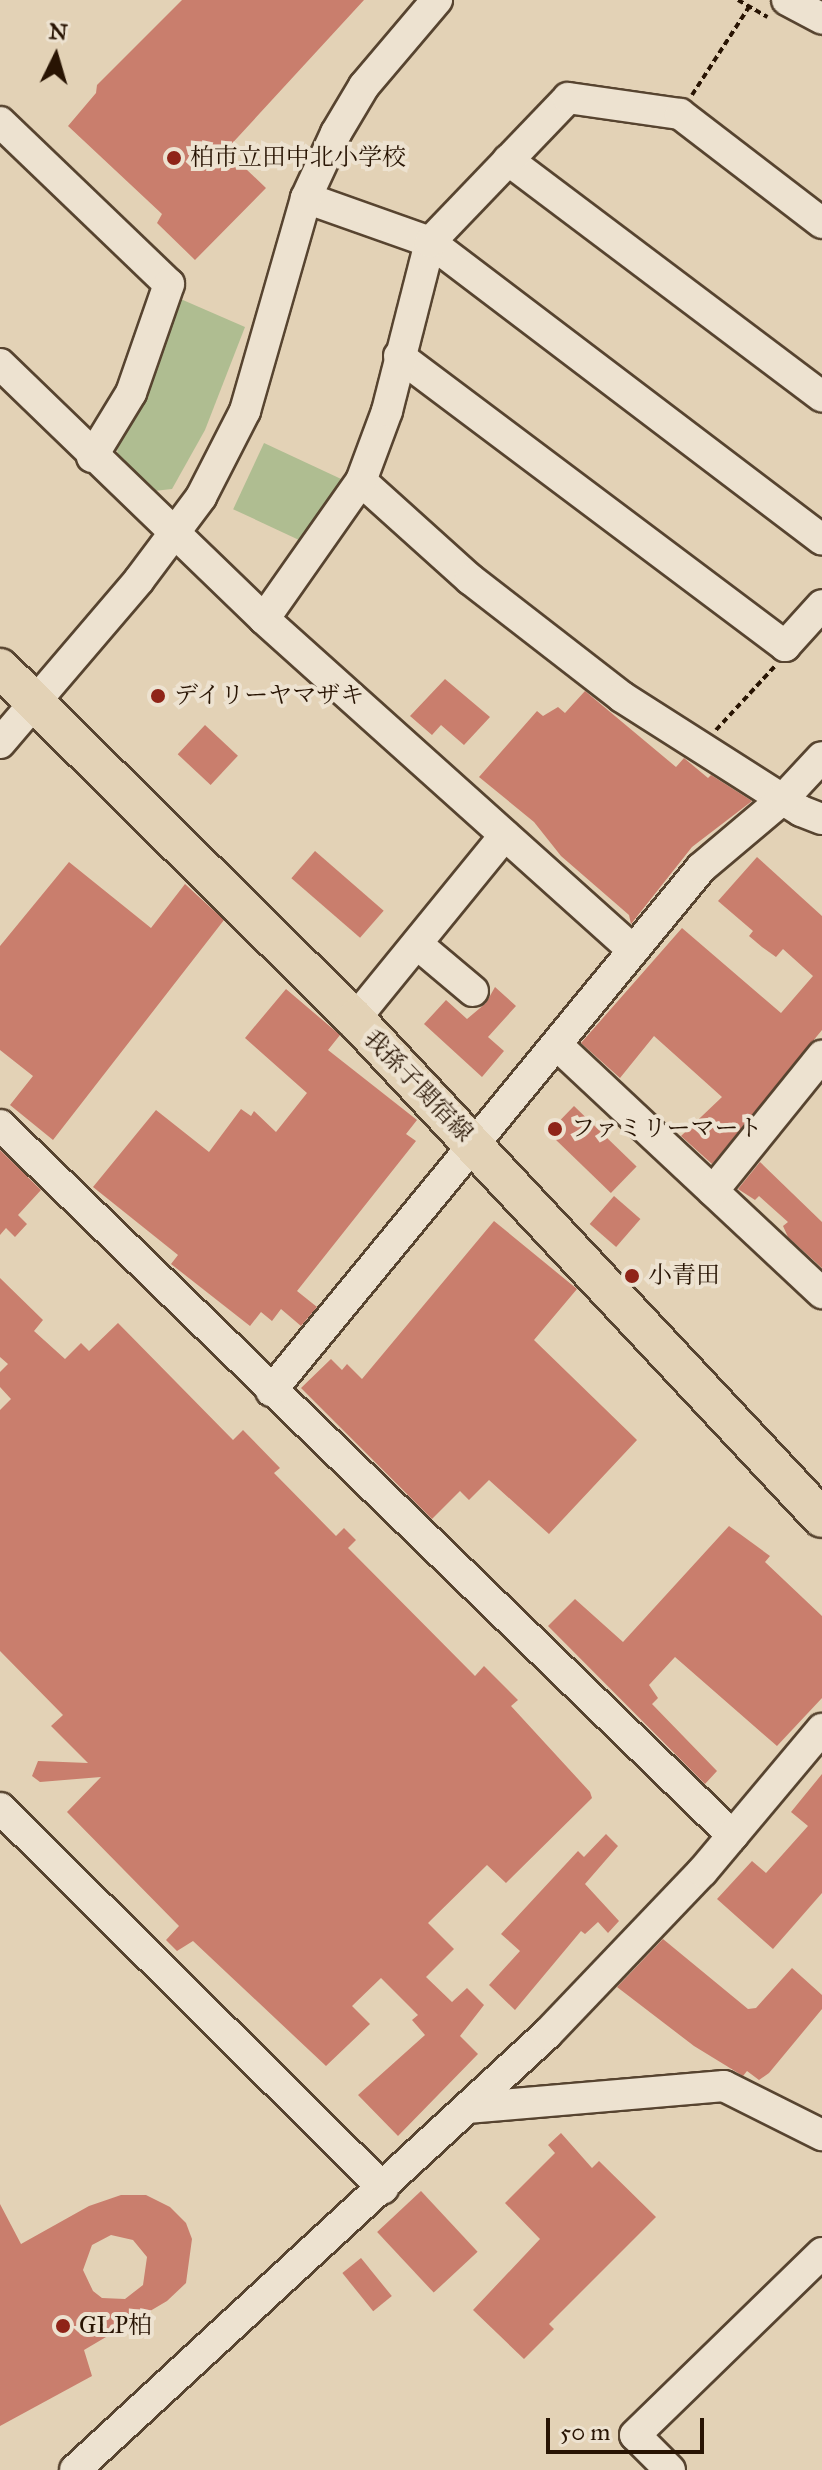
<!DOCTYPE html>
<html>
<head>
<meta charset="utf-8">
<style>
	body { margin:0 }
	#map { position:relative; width:822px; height:2470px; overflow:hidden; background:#e3d2b6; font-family:"IM FELL Great Primer","Noto Serif JP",serif }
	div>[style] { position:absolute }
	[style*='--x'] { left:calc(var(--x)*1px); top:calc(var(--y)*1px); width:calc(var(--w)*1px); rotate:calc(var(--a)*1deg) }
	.green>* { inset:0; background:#afbd91; transform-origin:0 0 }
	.building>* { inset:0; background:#c97e6d; transform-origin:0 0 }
	.path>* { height:4px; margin-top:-2px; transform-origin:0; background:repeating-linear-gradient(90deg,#281403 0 6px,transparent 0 10px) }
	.roads { filter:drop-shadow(2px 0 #574430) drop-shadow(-2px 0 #574430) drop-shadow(0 2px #574430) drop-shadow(0 -2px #574430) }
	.minor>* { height:30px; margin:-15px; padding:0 15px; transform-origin:15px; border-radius:15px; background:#ede2d0 }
	.major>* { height:38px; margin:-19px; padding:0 19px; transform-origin:19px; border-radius:19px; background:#e3d2b6 }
	.dots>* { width:22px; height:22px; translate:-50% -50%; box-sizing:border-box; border:4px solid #ede2d0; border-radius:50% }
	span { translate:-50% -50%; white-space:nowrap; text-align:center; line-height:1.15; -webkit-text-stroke:8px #ede2d0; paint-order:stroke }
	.poi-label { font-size:24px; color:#281403 }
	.left { translate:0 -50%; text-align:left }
	.street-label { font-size:24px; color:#281403 }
	.north { position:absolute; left:16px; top:16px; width:80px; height:80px; -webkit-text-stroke:6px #ede2d0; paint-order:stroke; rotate:5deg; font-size:22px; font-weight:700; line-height:32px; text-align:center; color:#281403 }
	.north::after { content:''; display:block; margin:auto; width:28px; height:36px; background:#281403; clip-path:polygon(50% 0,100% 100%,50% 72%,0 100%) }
	.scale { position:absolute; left:546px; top:2418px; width:158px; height:36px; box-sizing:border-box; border:4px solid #281403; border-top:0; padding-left:10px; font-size:24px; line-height:28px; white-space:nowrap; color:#281403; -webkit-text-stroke:6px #ede2d0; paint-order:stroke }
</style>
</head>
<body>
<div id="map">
	<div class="green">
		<i style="clip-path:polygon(176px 297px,245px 327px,205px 430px,172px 489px,154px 491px,118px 457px,116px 440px)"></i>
		<i style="left:264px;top:443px;width:94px;height:73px;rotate:25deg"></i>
	</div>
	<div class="building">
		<i style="clip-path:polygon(182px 0,364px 0,226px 150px,266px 188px,195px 260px,157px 223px,162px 214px,68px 126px,96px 93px,97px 85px)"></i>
		<i style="clip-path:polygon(445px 679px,490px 717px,464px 745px,441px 725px,432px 735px,410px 716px)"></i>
		<i style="clip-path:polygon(585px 691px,676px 767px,684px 758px,708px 778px,711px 775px,752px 801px,692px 847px,631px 924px,629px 915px,561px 856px,534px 822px,479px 777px,537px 711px,543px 716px,558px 707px,565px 713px)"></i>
		<i style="left:205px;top:725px;width:45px;height:40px;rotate:43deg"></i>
		<i style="left:315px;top:851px;width:91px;height:36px;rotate:41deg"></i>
		<i style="clip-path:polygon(757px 857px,822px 916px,822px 1030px,712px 1164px,681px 1136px,722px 1097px,654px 1036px,620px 1078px,581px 1043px,682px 928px,781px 1013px,813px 976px,783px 949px,776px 957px,762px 947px,749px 936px,753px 931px,718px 901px)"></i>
		<i style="clip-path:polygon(69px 862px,151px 928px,185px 884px,224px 920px,53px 1140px,10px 1105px,33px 1076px,0 1050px,0 946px)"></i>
		<i style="clip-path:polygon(495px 987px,516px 1006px,488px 1037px,504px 1051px,482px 1077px,424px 1024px,446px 1000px,467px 1019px,486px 1003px)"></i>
		<i style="clip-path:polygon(286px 989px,340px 1035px,328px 1050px,417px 1120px,406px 1134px,416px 1141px,297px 1291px,317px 1307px,301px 1326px,281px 1309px,272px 1321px,261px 1312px,250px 1326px,171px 1264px,178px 1255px,93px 1187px,156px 1110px,209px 1152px,241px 1109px,251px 1116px,254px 1111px,276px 1132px,307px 1093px,245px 1038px)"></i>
		<i style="left:574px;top:1106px;width:87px;height:37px;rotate:44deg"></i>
		<i style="clip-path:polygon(0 1150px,41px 1190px,18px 1215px,27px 1224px,15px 1237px,6px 1228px,0 1235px)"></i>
		<i style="clip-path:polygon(760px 1162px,822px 1222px,822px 1268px,788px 1237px,783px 1226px,788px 1222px,759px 1196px,755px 1200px,738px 1189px)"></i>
		<i style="left:614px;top:1196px;width:35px;height:37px;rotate:41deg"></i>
		<i style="clip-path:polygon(494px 1221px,577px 1289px,534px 1340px,637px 1440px,549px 1534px,489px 1480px,469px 1500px,460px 1491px,432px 1519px,301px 1388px,331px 1359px,342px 1370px,347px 1364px,362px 1379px)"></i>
		<i style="clip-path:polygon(0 1278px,43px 1320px,34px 1331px,65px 1359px,81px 1343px,89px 1351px,118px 1323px,233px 1440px,243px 1430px,280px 1468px,274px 1473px,336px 1536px,344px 1528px,356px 1540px,348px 1548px,475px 1676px,484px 1666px,518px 1700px,511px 1706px,590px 1792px,592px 1798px,506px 1883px,487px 1865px,428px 1923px,454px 1949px,426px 1977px,452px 2002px,467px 1988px,484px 2005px,460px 2036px,478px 2054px,398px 2136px,358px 2095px,425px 2035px,412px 2020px,418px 2015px,381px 1978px,352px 2006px,370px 2024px,326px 2066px,193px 1941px,177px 1951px,166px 1940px,179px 1926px,67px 1812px,101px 1777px,40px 1782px,32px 1776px,38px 1761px,88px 1763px,51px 1726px,63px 1715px,0 1651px,0 1410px,11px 1399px,0 1387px,0 1372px,8px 1364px,0 1357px)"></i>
		<i style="clip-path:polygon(729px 1526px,770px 1556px,765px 1562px,822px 1616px,822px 1698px,777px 1746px,675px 1657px,649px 1685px,658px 1698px,652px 1704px,717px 1771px,705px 1784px,548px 1626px,575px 1599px,623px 1642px)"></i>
		<i style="clip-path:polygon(822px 1774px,822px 1893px,773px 1949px,717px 1899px,752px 1861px,766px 1873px,808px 1826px,791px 1812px)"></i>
		<i style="clip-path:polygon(606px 1834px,618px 1846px,585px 1884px,619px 1921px,608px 1933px,598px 1922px,585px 1934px,581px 1931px,515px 2010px,489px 1985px,520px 1951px,501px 1934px,578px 1851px,584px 1857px)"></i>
		<i style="clip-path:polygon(663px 1939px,748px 2009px,756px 2008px,792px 1968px,822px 1995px,822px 2009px,769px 2073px,759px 2080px,747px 2071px,743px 2076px,694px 2046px,617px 1987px)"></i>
		<i style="clip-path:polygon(561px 2133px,592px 2168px,599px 2161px,656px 2217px,549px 2324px,554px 2329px,524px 2359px,473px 2310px,540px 2239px,505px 2203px,555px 2153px,548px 2145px)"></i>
		<i style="left:421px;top:2191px;width:83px;height:60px;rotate:47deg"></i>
		<i style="clip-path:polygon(evenodd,121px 2195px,146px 2195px,170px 2207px,186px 2223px,192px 2239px,186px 2283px,167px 2301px,84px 2350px,92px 2376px,0 2426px,0 2204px,21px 2244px,89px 2206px,121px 2195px,111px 2235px,133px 2240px,147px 2257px,143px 2285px,125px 2299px,102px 2298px,93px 2291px,83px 2270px,92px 2245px,111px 2235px)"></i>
		<i style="left:361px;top:2258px;width:49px;height:24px;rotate:51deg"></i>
	</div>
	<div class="path">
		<i style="--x:738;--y:0;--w:34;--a:30"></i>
		<i style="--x:692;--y:95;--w:105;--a:-57.1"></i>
		<i style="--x:716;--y:730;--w:87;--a:-47.3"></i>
	</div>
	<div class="roads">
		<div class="minor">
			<i style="--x:787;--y:0;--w:40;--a:28"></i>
			<i style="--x:0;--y:122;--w:234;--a:43.8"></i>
			<i style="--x:169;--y:284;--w:115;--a:109.2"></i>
			<i style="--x:131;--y:393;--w:75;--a:121.4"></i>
			<i style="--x:508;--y:160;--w:393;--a:37"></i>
			<i style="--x:306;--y:198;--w:132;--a:19.5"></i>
			<i style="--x:430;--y:242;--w:492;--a:37.2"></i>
			<i style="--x:399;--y:356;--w:483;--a:36.9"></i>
			<i style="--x:785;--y:646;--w:55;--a:-47.9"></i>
			<i style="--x:0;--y:364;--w:367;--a:44"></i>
			<i style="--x:264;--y:619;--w:496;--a:41.9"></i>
			<i style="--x:361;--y:481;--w:147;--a:42"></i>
			<i style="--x:470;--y:579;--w:192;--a:37.8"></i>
			<i style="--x:622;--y:697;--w:212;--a:32.5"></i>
			<i style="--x:801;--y:811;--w:22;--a:21"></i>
			<i style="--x:264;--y:619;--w:169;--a:-54.9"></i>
			<i style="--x:361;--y:481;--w:75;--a:-69.6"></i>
			<i style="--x:387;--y:411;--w:174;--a:-75.7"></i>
			<i style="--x:430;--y:242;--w:199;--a:-46.2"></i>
			<i style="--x:568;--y:98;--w:113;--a:8.1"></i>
			<i style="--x:680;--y:114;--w:179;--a:37.5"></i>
			<i style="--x:0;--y:743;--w:214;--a:-49.5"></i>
			<i style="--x:139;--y:580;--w:104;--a:-53.2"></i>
			<i style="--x:201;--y:497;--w:97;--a:-62.9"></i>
			<i style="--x:245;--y:411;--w:222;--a:-74"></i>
			<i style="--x:306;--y:198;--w:72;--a:-65.2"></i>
			<i style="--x:336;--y:133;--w:55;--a:-59.2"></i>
			<i style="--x:364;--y:86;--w:113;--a:-49.7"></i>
			<i style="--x:417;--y:944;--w:73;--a:40"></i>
			<i style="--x:355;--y:1019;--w:237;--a:-50.8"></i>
			<i style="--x:558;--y:1046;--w:362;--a:43.1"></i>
			<i style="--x:0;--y:1125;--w:1021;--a:44.13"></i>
			<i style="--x:713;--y:1191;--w:174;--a:-51.1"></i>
			<i style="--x:271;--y:1391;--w:677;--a:-50.57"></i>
			<i style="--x:701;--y:868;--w:107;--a:-40.1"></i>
			<i style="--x:783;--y:799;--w:57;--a:-47.1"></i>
			<i style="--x:0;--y:1808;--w:540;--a:44.77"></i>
			<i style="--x:467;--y:2108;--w:258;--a:-4.9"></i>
			<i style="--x:724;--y:2086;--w:110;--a:26.6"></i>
			<i style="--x:75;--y:2470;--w:643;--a:-42.73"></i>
			<i style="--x:547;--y:2034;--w:224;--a:-46.3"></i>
			<i style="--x:702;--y:1872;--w:187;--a:-50"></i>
			<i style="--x:670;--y:2470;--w:49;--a:-135"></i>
			<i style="--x:635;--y:2435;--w:261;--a:-44.2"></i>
		</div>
		<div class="major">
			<i style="--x:0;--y:668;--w:499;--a:44.7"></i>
			<i style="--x:355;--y:1019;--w:683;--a:46.9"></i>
		</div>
	</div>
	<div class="dots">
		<i style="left:174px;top:158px;background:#8f2418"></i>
		<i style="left:158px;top:696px;background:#8f2418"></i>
		<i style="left:555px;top:1129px;background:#8f2418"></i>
		<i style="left:632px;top:1276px;background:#8f2418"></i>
		<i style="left:63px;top:2326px;background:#8f2418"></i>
	</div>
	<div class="poi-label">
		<span class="left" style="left:190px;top:158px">柏市立田中北小学校</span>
		<span class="left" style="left:174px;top:696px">デイリーヤマザキ</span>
		<span class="left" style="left:571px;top:1129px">ファミリーマート</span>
		<span class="left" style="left:648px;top:1276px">小青田</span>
		<span class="left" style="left:79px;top:2326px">GLP柏</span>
	</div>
	<div class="street-label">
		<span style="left:418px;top:1086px;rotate:46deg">我孫子関宿線</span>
	</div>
	<div class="north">N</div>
	<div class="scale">50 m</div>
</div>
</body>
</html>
